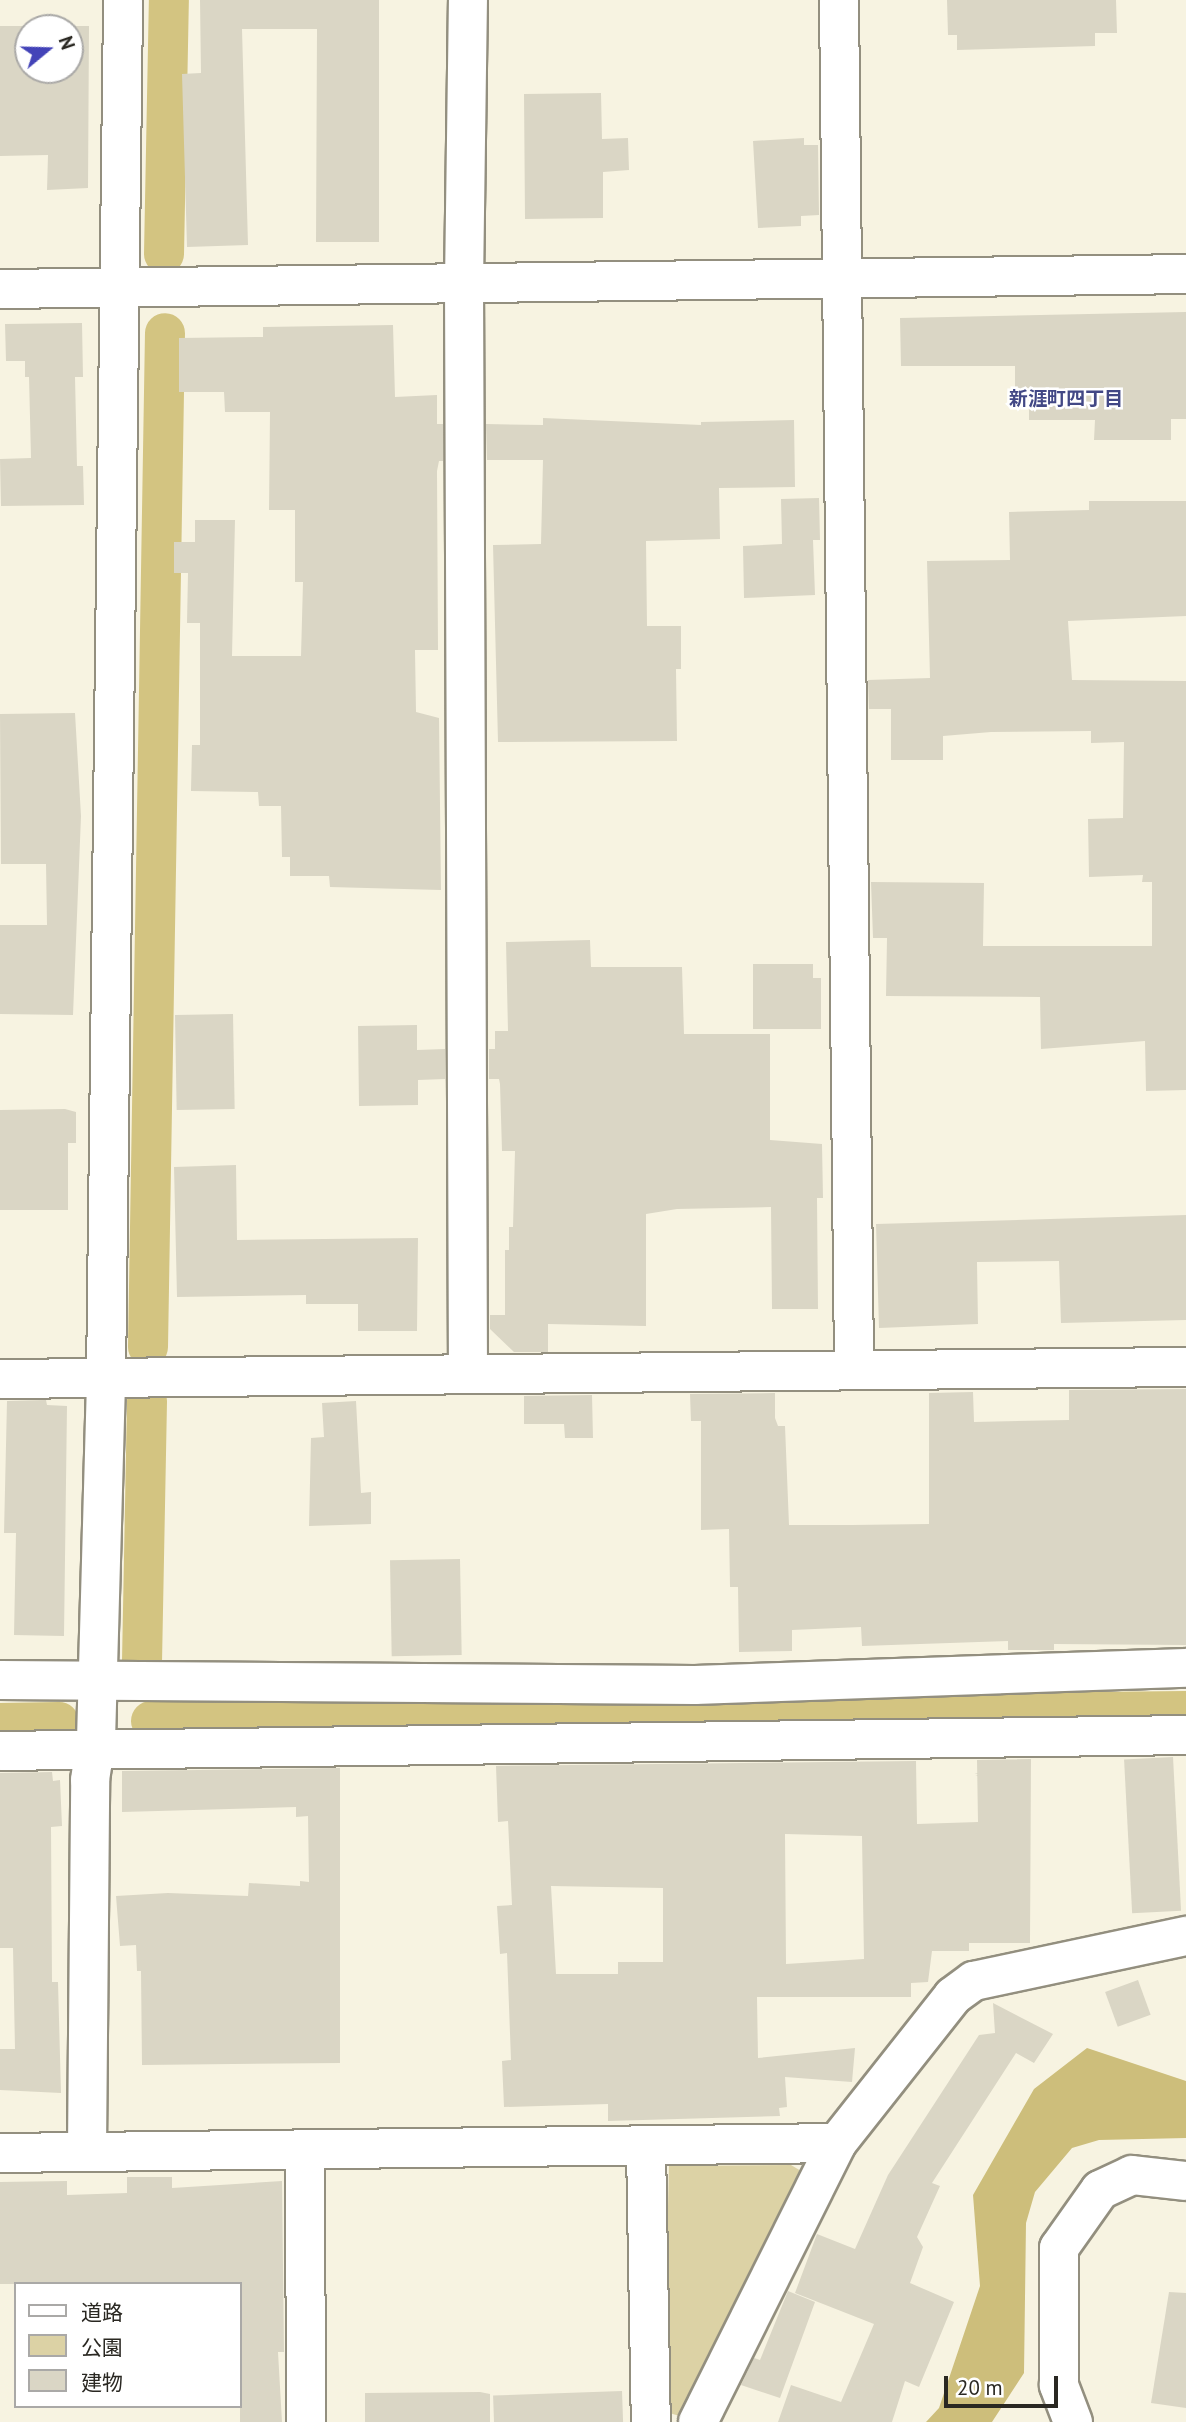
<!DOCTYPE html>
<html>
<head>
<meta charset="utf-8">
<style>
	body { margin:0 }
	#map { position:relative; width:1186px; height:2422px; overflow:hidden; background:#f7f3e1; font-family:"PT Sans","Noto Sans JP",sans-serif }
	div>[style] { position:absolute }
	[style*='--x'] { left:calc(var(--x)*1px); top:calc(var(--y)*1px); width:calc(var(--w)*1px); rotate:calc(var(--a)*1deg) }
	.green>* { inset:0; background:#dcd2a5 }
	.forest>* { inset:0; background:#cdbe7b }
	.canal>* { height:40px; margin:-20px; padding:0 20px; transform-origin:20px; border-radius:20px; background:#d3c481 }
	.building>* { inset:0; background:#dad6c5; transform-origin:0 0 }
	.roads { filter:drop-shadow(2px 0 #938f7f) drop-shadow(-2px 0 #938f7f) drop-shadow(0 2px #938f7f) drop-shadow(0 -2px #938f7f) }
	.minor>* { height:38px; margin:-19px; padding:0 19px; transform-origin:19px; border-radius:19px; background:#fff }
	.tertiary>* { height:38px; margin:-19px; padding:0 19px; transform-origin:19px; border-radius:19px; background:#fff }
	span { translate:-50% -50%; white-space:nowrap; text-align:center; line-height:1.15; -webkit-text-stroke:5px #fff; paint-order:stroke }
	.neighbourhood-label { font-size:19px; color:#424885; font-weight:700 }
	.legend { position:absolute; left:14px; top:2282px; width:228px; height:126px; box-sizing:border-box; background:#fff; border:2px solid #aaa9a7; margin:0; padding:9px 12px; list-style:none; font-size:21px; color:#2a2822 }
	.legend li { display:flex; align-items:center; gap:14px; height:35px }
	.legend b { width:35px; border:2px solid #aaa9a7 }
	.north { position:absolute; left:14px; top:14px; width:70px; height:70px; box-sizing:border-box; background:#fff; border:2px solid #aaa9a7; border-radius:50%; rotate:71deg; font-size:19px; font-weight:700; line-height:28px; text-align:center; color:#2a2822 }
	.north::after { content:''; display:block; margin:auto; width:24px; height:32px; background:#4343b8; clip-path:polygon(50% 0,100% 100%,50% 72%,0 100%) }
	.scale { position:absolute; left:944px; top:2376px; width:114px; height:32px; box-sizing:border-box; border:4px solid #2a2822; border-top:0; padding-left:9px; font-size:21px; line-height:24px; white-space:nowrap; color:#2a2822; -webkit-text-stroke:5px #fff; paint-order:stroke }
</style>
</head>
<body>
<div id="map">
	<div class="green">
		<i style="clip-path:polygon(791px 2165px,801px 2171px,804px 2182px,686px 2418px,663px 2411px,669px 2166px)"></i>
	</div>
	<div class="forest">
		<i style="clip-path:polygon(1087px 2048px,1186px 2081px,1186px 2138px,1099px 2140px,1072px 2148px,1035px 2192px,1026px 2223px,1024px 2373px,992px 2422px,926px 2422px,939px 2408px,980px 2286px,973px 2195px,1034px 2089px)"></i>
	</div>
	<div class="canal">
		<i style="--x:164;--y:254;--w:254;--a:-88.9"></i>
		<i style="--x:148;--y:1347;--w:1014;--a:-89.04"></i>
		<i style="--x:142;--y:1662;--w:261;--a:-88.9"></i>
		<i style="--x:151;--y:1721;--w:1035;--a:-0.55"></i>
		<i style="--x:0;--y:1723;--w:59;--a:-1"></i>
	</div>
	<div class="building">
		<i style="clip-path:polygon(200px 0,379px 0,379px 242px,316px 242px,317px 29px,242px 29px,248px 245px,187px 247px,182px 74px,201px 73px)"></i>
		<i style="clip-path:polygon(947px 0,1116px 0,1117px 33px,1095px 33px,1095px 46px,957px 50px,957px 35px,948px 35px)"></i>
		<i style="clip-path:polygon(evenodd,0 26px,89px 26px,88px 188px,47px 190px,48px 155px,0 156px,0 26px,28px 28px,70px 28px,70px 70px,28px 70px,28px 28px)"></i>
		<i style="clip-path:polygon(601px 93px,602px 139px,628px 138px,629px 170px,603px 172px,603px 218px,525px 219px,524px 94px)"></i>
		<i style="clip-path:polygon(804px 138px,804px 145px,818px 145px,819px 215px,801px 216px,801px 226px,758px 228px,753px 141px)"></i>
		<i style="clip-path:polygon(1186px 312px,1186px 419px,1171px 419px,1171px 440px,1094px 440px,1095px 420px,1029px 420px,1029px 395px,1015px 395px,1015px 366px,901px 366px,900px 318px)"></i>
		<i style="clip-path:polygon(82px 323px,83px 377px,75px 377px,77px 466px,83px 466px,84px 505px,1px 506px,0 459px,31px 458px,29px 377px,25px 377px,25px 361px,6px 361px,5px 324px)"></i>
		<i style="clip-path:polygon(393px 325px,395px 397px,437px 395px,437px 424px,443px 424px,443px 461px,439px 461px,437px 471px,438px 650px,415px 650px,416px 712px,439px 718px,441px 890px,330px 887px,329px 876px,290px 876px,290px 857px,282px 857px,281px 806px,259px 806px,258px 792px,191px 791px,192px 745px,200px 745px,200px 623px,187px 623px,188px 573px,174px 573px,174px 542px,195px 542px,195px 520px,235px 520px,232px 656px,301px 656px,303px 582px,295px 582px,295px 510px,269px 510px,270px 412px,225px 412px,224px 392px,179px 392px,179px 338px,263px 337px,263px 327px)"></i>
		<i style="clip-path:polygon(543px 418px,701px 425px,701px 422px,794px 420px,795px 487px,719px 488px,720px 539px,646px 541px,647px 626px,681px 626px,681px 669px,676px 669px,677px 741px,498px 742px,493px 545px,541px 544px,543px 460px,487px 460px,486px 424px,543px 425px)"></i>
		<i style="clip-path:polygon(819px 498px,820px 540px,813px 540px,815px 595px,744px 598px,743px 546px,782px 544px,781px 499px)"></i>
		<i style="clip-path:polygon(1089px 501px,1186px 501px,1186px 616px,1068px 621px,1072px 680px,1186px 681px,1186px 1090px,1146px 1091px,1145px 1041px,1041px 1049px,1040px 997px,886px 996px,887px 938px,873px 938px,871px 882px,984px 883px,983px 946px,1152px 946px,1152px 882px,1142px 882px,1143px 875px,1089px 877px,1088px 819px,1123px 818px,1124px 742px,1091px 743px,1091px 731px,991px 732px,943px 736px,943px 760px,891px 760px,891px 709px,869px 709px,868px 680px,930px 678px,927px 561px,1010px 560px,1009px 512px,1089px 510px)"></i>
		<i style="clip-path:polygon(75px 713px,81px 816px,73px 1015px,0 1014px,0 925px,47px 925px,46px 864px,1px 864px,0 714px)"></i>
		<i style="clip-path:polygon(590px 940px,591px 967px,682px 967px,684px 1034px,770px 1034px,770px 1140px,822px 1144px,823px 1198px,817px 1198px,818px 1309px,772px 1309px,771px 1207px,677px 1209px,646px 1214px,646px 1326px,548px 1324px,548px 1352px,514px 1352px,490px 1329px,490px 1315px,505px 1315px,505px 1250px,509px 1250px,509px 1227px,513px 1227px,515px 1151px,502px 1151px,500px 1084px,499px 1079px,489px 1079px,489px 1049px,495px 1049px,495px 1031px,508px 1031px,506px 942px)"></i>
		<i style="clip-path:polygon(753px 964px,813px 964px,813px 978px,821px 978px,821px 1029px,753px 1029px)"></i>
		<i style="left:233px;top:1014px;width:95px;height:58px;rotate:89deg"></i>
		<i style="clip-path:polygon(417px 1025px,417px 1050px,445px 1049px,445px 1079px,418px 1080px,418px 1105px,359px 1106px,358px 1026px)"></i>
		<i style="clip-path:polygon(65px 1109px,76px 1112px,76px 1143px,68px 1143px,68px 1210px,0 1210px,0 1110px)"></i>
		<i style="clip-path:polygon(236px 1165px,237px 1240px,418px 1238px,417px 1331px,358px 1331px,358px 1304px,306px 1304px,306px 1295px,177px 1297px,174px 1167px)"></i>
		<i style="clip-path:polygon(1186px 1215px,1186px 1320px,1061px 1323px,1059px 1261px,977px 1262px,978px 1324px,879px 1328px,876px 1224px)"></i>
		<i style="clip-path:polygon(1186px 1389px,1186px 1645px,1054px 1644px,1054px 1650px,1008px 1650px,1008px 1641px,862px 1646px,861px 1627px,792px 1630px,792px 1651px,739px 1652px,738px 1587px,730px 1587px,729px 1529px,701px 1530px,701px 1421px,691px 1421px,690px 1394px,775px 1393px,775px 1418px,778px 1426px,785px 1426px,789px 1525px,852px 1525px,929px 1524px,929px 1393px,973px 1392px,974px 1422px,1069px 1420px,1069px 1390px)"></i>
		<i style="clip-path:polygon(592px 1395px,593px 1438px,565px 1438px,564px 1424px,524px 1424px,524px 1396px)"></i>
		<i style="clip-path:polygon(46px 1400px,47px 1405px,67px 1406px,64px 1636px,14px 1635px,16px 1533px,4px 1533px,7px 1401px)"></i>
		<i style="clip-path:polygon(356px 1401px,361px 1493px,371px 1492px,371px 1524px,309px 1526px,311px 1438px,324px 1437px,322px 1403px)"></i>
		<i style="left:460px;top:1559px;width:96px;height:70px;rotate:89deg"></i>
		<i style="left:1173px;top:1757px;width:154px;height:49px;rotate:87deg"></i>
		<i style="clip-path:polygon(evenodd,1031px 1759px,1030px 1943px,969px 1943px,969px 1951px,932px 1951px,928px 1982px,911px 1983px,911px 1997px,757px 1997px,758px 2058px,855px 2048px,852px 2082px,785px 2077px,787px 2107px,779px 2108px,780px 2116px,608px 2121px,608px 2104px,504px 2107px,502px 2061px,511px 2060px,507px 1953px,500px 1954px,497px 1906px,512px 1905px,508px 1821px,498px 1822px,496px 1766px,916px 1761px,917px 1824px,978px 1822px,977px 1760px,1031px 1759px,785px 1834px,862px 1836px,864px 1959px,786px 1964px,785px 1834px,1031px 1759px,551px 1886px,663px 1888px,663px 1962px,618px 1962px,618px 1974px,556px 1974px,551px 1886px)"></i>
		<i style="clip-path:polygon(340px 1768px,340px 2063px,142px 2065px,141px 1971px,137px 1971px,136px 1945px,120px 1946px,116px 1896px,168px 1893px,248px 1896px,249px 1883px,300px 1886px,300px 1881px,309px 1882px,308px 1816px,296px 1817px,296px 1807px,122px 1812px,122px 1771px)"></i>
		<i style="clip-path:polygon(52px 1772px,53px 1781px,60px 1780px,62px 1826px,51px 1827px,52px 1982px,58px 1982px,61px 2093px,0 2090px,0 2049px,15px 2049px,13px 1948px,0 1948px,0 1773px)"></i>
		<i style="left:1138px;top:1980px;width:37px;height:35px;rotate:70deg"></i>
		<i style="clip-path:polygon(993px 2003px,1053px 2034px,1034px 2063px,1016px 2053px,932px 2183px,940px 2186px,917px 2237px,923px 2247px,910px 2283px,954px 2302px,919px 2387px,905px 2381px,892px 2422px,778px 2422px,791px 2385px,841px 2402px,874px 2324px,795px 2293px,817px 2234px,855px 2249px,888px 2175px,979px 2035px,995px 2033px)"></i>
		<i style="clip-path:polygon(127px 2177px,172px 2177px,172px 2188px,282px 2181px,284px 2352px,278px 2352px,282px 2422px,240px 2422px,240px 2284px,0 2284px,0 2182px,67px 2181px,67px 2195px,127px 2193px)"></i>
		<i style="clip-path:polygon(788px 2291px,815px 2302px,780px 2398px,741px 2385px,754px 2358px,760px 2360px)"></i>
		<i style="clip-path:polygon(1169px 2292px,1186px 2293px,1186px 2408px,1151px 2403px)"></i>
		<i style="left:622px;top:2391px;width:31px;height:129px;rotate:88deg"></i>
		<i style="clip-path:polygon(480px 2392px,490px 2394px,490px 2422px,365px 2422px,365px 2393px)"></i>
	</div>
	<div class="roads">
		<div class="minor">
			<i style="--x:839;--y:0;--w:1370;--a:89.37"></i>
			<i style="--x:468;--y:1374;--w:1091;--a:-90.21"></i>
			<i style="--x:464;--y:283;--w:283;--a:-89.2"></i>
			<i style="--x:0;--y:1379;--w:1186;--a:-0.58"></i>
			<i style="--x:0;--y:1680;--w:695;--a:0.41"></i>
			<i style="--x:695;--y:1685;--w:491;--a:-2"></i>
			<i style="--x:0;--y:1751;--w:1186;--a:-0.77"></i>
			<i style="--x:646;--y:2146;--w:276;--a:89"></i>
			<i style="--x:305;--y:2150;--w:272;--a:89.8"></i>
			<i style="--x:0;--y:2153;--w:837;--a:-0.68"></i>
			<i style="--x:698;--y:2422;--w:312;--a:-63.5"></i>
			<i style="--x:837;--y:2143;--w:187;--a:-51.7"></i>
			<i style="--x:953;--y:1996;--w:26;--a:-36"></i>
			<i style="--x:974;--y:1981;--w:217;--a:-12"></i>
			<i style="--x:1073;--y:2422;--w:40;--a:-111"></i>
			<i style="--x:1059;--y:2385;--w:137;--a:-90"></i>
			<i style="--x:1059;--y:2248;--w:71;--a:-54.7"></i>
			<i style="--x:1100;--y:2190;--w:35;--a:-25"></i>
			<i style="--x:1132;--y:2175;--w:54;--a:6.3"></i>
		</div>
		<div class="tertiary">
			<i style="--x:0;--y:289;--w:1186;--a:-0.72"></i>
			<i style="--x:87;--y:2150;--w:370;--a:-89.5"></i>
			<i style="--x:90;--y:1780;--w:40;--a:-81.5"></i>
			<i style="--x:96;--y:1740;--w:362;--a:-88.4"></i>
			<i style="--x:106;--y:1378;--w:1378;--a:-89.29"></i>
		</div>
	</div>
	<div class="neighbourhood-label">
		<span style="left:1066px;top:399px">新涯町四丁目</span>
	</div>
	<ul class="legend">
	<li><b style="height:9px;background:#fff"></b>道路</li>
	<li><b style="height:19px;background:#dcd2a5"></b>公園</li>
	<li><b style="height:19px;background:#dad6c5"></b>建物</li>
	</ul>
	<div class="north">N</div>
	<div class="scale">20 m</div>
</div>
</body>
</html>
